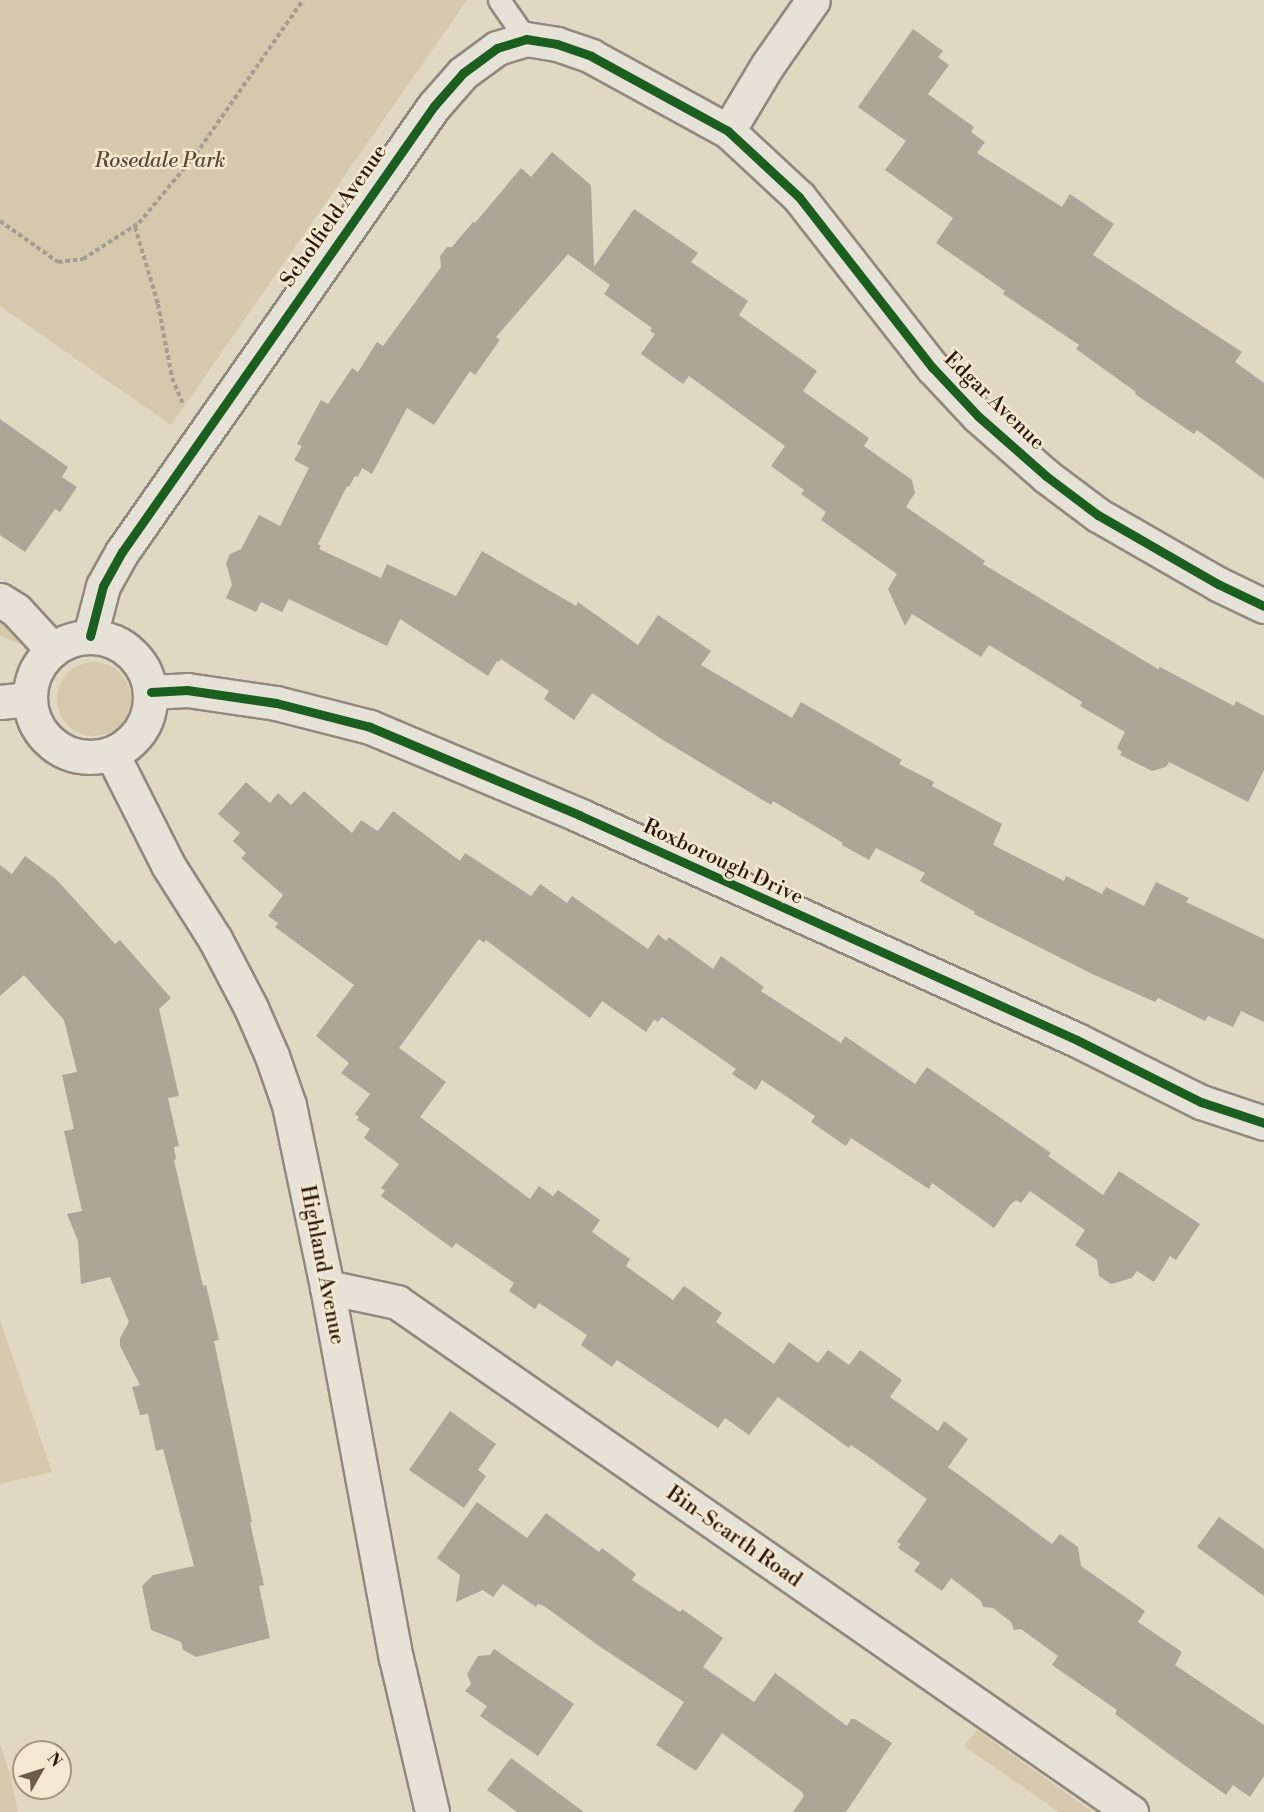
<!DOCTYPE html>
<html>
<head>
<meta charset="utf-8">
<style>
	body { margin:0 }
	#map { position:relative; width:1264px; height:1812px; overflow:hidden; background:#e1d8c4; font-family:"Libre Bodoni",serif }
	div>[style] { position:absolute }
	[style*='--x'] { left:calc(var(--x)*1px); top:calc(var(--y)*1px); width:calc(var(--w)*1px); rotate:calc(var(--a)*1deg) }
	.green>* { inset:0; background:#d5c8ad }
	.round { border-radius:50% }
	.building>* { inset:0; background:#ada597 }
	.path>* { height:4px; margin-top:-2px; transform-origin:0; background:repeating-linear-gradient(90deg,#a49d94 0 4.5px,transparent 0 7.5px) }
	.roads { filter:drop-shadow(2px 0 #91897d) drop-shadow(-2px 0 #91897d) drop-shadow(0 2px #91897d) drop-shadow(0 -2px #91897d) }
	.service>* { height:21px; margin:-10.5px; padding:0 10.5px; transform-origin:10.5px; border-radius:10.5px; background:#e7e2d8 }
	.minor>* { height:33px; margin:-16.5px; padding:0 16.5px; transform-origin:16.5px; border-radius:16.5px; background:#e7e2d8 }
	.minor>.ring { margin:-16.5px; padding:0; box-sizing:content-box; background:none; border:33px solid #e7e2d8; border-radius:50% }
	.cycleway>* { height:9px; margin:-4.5px; padding:0 4.5px; transform-origin:4.5px; border-radius:4.5px; background:#1b5e20 }
	span { translate:-50% -50%; white-space:nowrap; text-align:center; line-height:1.15; -webkit-text-stroke:5px #f3e8d1; paint-order:stroke }
	.park-label { font-size:21px; color:#5d4735; font-style:italic }
	.street-label { font-size:21px; color:#2d160a }
	.north { position:absolute; left:12px; top:1740px; width:60px; height:60px; box-sizing:border-box; background:#f3e8d1; border:2px solid #a49481; border-radius:50%; rotate:51deg; font-size:16px; font-weight:700; line-height:24px; text-align:center; color:#2d160a }
	.north::after { content:''; display:block; margin:auto; width:21px; height:27px; background:#6c5a4b; clip-path:polygon(50% 0,100% 100%,50% 72%,0 100%) }
</style>
</head>
<body>
<div id="map">
	<div class="green">
		<i style="clip-path:polygon(0 0,467px 0,171px 425px,0 306px)"></i>
		<i style="clip-path:polygon(0 615px,18px 633px,19px 644px,0 636px)"></i>
		<i class="round" style="left:57px;top:662px;width:74px;height:74px"></i>
		<i style="clip-path:polygon(0 1320px,52px 1472px,0 1484px)"></i>
		<i style="clip-path:polygon(977px 1730px,1093px 1812px,1059px 1812px,964px 1746px)"></i>
		<i style="clip-path:polygon(0 1743px,10px 1775px,18px 1812px,0 1812px)"></i>
	</div>
	<div class="building">
		<i style="clip-path:polygon(913px 29px,943px 51px,938px 57px,949px 65px,928px 94px,974px 127px,971px 132px,985px 142px,977px 153px,1062px 207px,1070px 194px,1114px 224px,1093px 255px,1242px 352px,1235px 362px,1264px 383px,1264px 479px,1197px 430px,1194px 434px,1135px 394px,1136px 392px,1076px 349px,1079px 345px,1003px 294px,1005px 291px,936px 243px,953px 218px,885px 170px,906px 141px,858px 107px)"></i>
		<i style="clip-path:polygon(552px 152px,591px 185px,594px 267px,634px 209px,698px 253px,691px 262px,748px 301px,739px 315px,817px 371px,803px 391px,869px 438px,864px 446px,912px 480px,915px 493px,906px 507px,985px 561px,983px 564px,1158px 669px,1160px 667px,1234px 706px,1236px 701px,1264px 716px,1264px 770px,1248px 802px,1169px 762px,1166px 767px,1152px 771px,1120px 755px,1122px 752px,1117px 748px,1125px 732px,1080px 706px,1082px 702px,989px 645px,981px 657px,912px 614px,905px 626px,888px 589px,897px 574px,821px 520px,826px 512px,801px 494px,804px 490px,771px 466px,785px 446px,689px 376px,683px 384px,641px 354px,655px 334px,650px 331px,652px 328px,604px 294px,610px 285px,568px 254px,496px 337px,500px 340px,475px 375px,470px 371px,434px 425px,407px 408px,372px 474px,362px 468px,358px 477px,355px 476px,349px 487px,347px 486px,318px 544px,321px 546px,319px 549px,381px 578px,387px 564px,456px 596px,482px 551px,576px 606px,578px 602px,638px 645px,658px 615px,711px 651px,701px 665px,792px 718px,801px 702px,902px 760px,899px 764px,934px 782px,932px 786px,1002px 824px,993px 845px,1064px 881px,1066px 876px,1102px 894px,1106px 887px,1144px 906px,1156px 882px,1189px 898px,1186px 902px,1264px 939px,1264px 1022px,1241px 1011px,1233px 1027px,1208px 1016px,1205px 1021px,1158px 998px,1155px 1002px,1090px 973px,974px 914px,975px 912px,920px 881px,925px 873px,876px 848px,869px 860px,842px 845px,843px 843px,773px 801px,771px 805px,663px 740px,592px 693px,574px 720px,544px 699px,549px 691px,501px 659px,499px 662px,497px 661px,488px 676px,400px 619px,387px 646px,289px 599px,282px 612px,261px 602px,256px 612px,226px 598px,232px 585px,226px 563px,230px 554px,241px 549px,259px 515px,280px 526px,309px 468px,294px 460px,302px 446px,297px 444px,321px 400px,328px 404px,352px 368px,358px 372px,377px 342px,383px 346px,441px 267px,440px 256px,447px 247px,452px 247px,473px 222px,475px 223px,521px 168px,531px 177px)"></i>
		<i style="clip-path:polygon(0 419px,68px 467px,62px 477px,77px 487px,60px 512px,55px 509px,25px 552px,0 535px)"></i>
		<i style="clip-path:polygon(246px 782px,270px 803px,278px 793px,291px 805px,304px 791px,352px 833px,361px 820px,378px 831px,393px 811px,460px 861px,465px 853px,531px 896px,540px 884px,567px 903px,572px 896px,648px 949px,658px 934px,666px 941px,669px 937px,713px 969px,721px 956px,764px 987px,761px 991px,841px 1043px,845px 1036px,915px 1084px,927px 1067px,1051px 1153px,1048px 1156px,1103px 1195px,1119px 1171px,1200px 1224px,1176px 1260px,1170px 1256px,1154px 1282px,1137px 1271px,1132px 1278px,1111px 1284px,1099px 1276px,1097px 1260px,1075px 1245px,1085px 1230px,1030px 1191px,1021px 1203px,1016px 1200px,1010px 1205px,994px 1228px,932px 1183px,929px 1189px,851px 1138px,846px 1146px,811px 1122px,815px 1116px,762px 1080px,756px 1090px,732px 1074px,736px 1069px,662px 1017px,658px 1022px,654px 1020px,646px 1032px,602px 1001px,590px 1018px,486px 940px,484px 943px,479px 939px,399px 1048px,446px 1082px,420px 1117px,530px 1199px,539px 1186px,553px 1196px,558px 1190px,582px 1207px,600px 1220px,592px 1232px,630px 1259px,626px 1266px,673px 1300px,684px 1286px,722px 1313px,716px 1322px,774px 1364px,789px 1342px,818px 1363px,828px 1350px,849px 1365px,860px 1350px,902px 1380px,890px 1397px,938px 1431px,944px 1421px,968px 1439px,948px 1467px,1052px 1544px,1060px 1534px,1078px 1547px,1081px 1566px,1145px 1611px,1138px 1622px,1182px 1652px,1175px 1665px,1264px 1725px,1264px 1776px,1250px 1797px,1233px 1785px,1226px 1795px,1169px 1754px,1115px 1714px,1117px 1710px,1052px 1665px,1058px 1656px,1021px 1629px,1014px 1630px,1011px 1622px,993px 1608px,983px 1607px,981px 1601px,951px 1578px,942px 1591px,914px 1571px,920px 1563px,898px 1548px,901px 1544px,897px 1542px,927px 1499px,863px 1453px,851px 1445px,849px 1448px,778px 1397px,749px 1435px,725px 1418px,718px 1428px,617px 1360px,612px 1367px,581px 1345px,587px 1335px,539px 1303px,535px 1309px,509px 1291px,514px 1283px,456px 1243px,452px 1248px,381px 1196px,385px 1190px,381px 1188px,399px 1164px,364px 1138px,370px 1129px,357px 1120px,359px 1117px,355px 1114px,370px 1094px,341px 1073px,349px 1063px,316px 1036px,354px 985px,275px 927px,278px 923px,268px 916px,283px 895px,241px 858px,246px 853px,233px 841px,240px 833px,218px 814px)"></i>
		<i style="clip-path:polygon(25px 856px,56px 879px,115px 944px,120px 940px,171px 998px,159px 1009px,179px 1096px,168px 1098px,179px 1146px,174px 1147px,176px 1159px,174px 1160px,203px 1286px,206px 1285px,219px 1340px,214px 1341px,252px 1522px,250px 1522px,264px 1585px,259px 1586px,270px 1638px,196px 1657px,183px 1650px,181px 1642px,151px 1630px,142px 1586px,153px 1575px,194px 1566px,163px 1449px,156px 1451px,148px 1414px,140px 1415px,132px 1387px,140px 1385px,120px 1346px,120px 1338px,129px 1322px,110px 1277px,81px 1284px,78px 1241px,67px 1214px,82px 1211px,64px 1131px,74px 1129px,62px 1075px,77px 1072px,64px 1020px,24px 975px,0 996px,0 865px,12px 874px)"></i>
		<i style="clip-path:polygon(450px 1411px,496px 1444px,478px 1470px,486px 1476px,464px 1508px,409px 1470px)"></i>
		<i style="clip-path:polygon(477px 1502px,527px 1538px,546px 1513px,599px 1552px,602px 1548px,636px 1574px,632px 1580px,680px 1612px,682px 1609px,723px 1638px,703px 1667px,754px 1702px,775px 1673px,847px 1726px,851px 1719px,855px 1719px,892px 1743px,846px 1812px,793px 1812px,804px 1796px,802px 1792px,722px 1733px,696px 1771px,656px 1745px,684px 1702px,599px 1646px,544px 1606px,538px 1604px,536px 1607px,503px 1584px,493px 1597px,483px 1590px,456px 1602px,460px 1575px,437px 1558px)"></i>
		<i style="clip-path:polygon(1219px 1517px,1264px 1549px,1264px 1596px,1197px 1547px)"></i>
		<i style="clip-path:polygon(494px 1649px,574px 1704px,538px 1756px,480px 1716px,487px 1706px,465px 1691px,471px 1684px,467px 1674px,478px 1656px,490px 1655px)"></i>
		<i style="clip-path:polygon(511px 1758px,584px 1812px,517px 1812px,487px 1790px)"></i>
	</div>
	<div class="path">
		<i style="--x:0;--y:221;--w:71;--a:35.3"></i>
		<i style="--x:58;--y:262;--w:25;--a:-7"></i>
		<i style="--x:83;--y:259;--w:67;--a:-32.7"></i>
		<i style="--x:139;--y:223;--w:89;--a:-50.4"></i>
		<i style="--x:196;--y:154;--w:188;--a:-55.2"></i>
		<i style="--x:135;--y:227;--w:80;--a:73.4"></i>
		<i style="--x:158;--y:304;--w:75;--a:79.3"></i>
		<i style="--x:172;--y:378;--w:28;--a:67"></i>
	</div>
	<div class="roads">
		<div class="service">
			<i style="--x:499;--y:0;--w:47;--a:55.3"></i>
		</div>
		<div class="minor">
			<i style="--x:728;--y:131;--w:76;--a:-59"></i>
			<i style="--x:767;--y:66;--w:80;--a:-55.1"></i>
			<i style="--x:0;--y:600;--w:19;--a:32"></i>
			<i style="--x:16;--y:610;--w:53;--a:47.3"></i>
			<i style="--x:90;--y:636;--w:52;--a:-75.4"></i>
			<i style="--x:103;--y:586;--w:39;--a:-61"></i>
			<i style="--x:122;--y:552;--w:544;--a:-55.03"></i>
			<i style="--x:434;--y:106;--w:44;--a:-48.7"></i>
			<i style="--x:463;--y:73;--w:42;--a:-36.3"></i>
			<i style="--x:497;--y:48;--w:30;--a:-17"></i>
			<i style="--x:526;--y:39;--w:31;--a:9"></i>
			<i style="--x:557;--y:44;--w:36;--a:19"></i>
			<i style="--x:591;--y:56;--w:156;--a:28.7"></i>
			<i style="--x:728;--y:131;--w:97;--a:42.9"></i>
			<i style="--x:799;--y:197;--w:216;--a:52"></i>
			<i style="--x:932;--y:367;--w:67;--a:46.8"></i>
			<i style="--x:978;--y:416;--w:91;--a:41.4"></i>
			<i style="--x:1046;--y:476;--w:65;--a:36.9"></i>
			<i style="--x:1098;--y:515;--w:138;--a:29.9"></i>
			<i style="--x:1218;--y:584;--w:51;--a:25.6"></i>
			<i class="ring" style="left:30px;top:637px;width:87px;height:87px"></i>
			<i style="--x:151;--y:692;--w:36;--a:-3"></i>
			<i style="--x:187;--y:690;--w:90;--a:8.3"></i>
			<i style="--x:276;--y:703;--w:97;--a:14.3"></i>
			<i style="--x:370;--y:727;--w:227;--a:22.8"></i>
			<i style="--x:579;--y:815;--w:546;--a:24.31"></i>
			<i style="--x:1077;--y:1040;--w:139;--a:26.6"></i>
			<i style="--x:1201;--y:1102;--w:66;--a:18.4"></i>
			<i style="--x:0;--y:702;--w:29;--a:-6"></i>
			<i style="--x:112;--y:754;--w:124;--a:63.2"></i>
			<i style="--x:168;--y:865;--w:88;--a:57.6"></i>
			<i style="--x:215;--y:939;--w:78;--a:62.4"></i>
			<i style="--x:251;--y:1008;--w:52;--a:66.4"></i>
			<i style="--x:272;--y:1056;--w:52;--a:70.9"></i>
			<i style="--x:289;--y:1105;--w:186;--a:78.2"></i>
			<i style="--x:327;--y:1287;--w:377;--a:79.5"></i>
			<i style="--x:396;--y:1658;--w:158;--a:76.8"></i>
			<i style="--x:327;--y:1287;--w:72;--a:12.1"></i>
			<i style="--x:397;--y:1302;--w:894;--a:34.79"></i>
		</div>
	</div>
	<div class="cycleway">
		<i style="--x:90;--y:636;--w:52;--a:-75.4"></i>
		<i style="--x:103;--y:586;--w:39;--a:-61"></i>
		<i style="--x:122;--y:552;--w:544;--a:-55.03"></i>
		<i style="--x:434;--y:106;--w:44;--a:-48.7"></i>
		<i style="--x:463;--y:73;--w:42;--a:-36.3"></i>
		<i style="--x:497;--y:48;--w:30;--a:-17"></i>
		<i style="--x:526;--y:39;--w:31;--a:9"></i>
		<i style="--x:557;--y:44;--w:36;--a:19"></i>
		<i style="--x:591;--y:56;--w:156;--a:28.7"></i>
		<i style="--x:728;--y:131;--w:97;--a:42.9"></i>
		<i style="--x:799;--y:197;--w:216;--a:52"></i>
		<i style="--x:932;--y:367;--w:67;--a:46.8"></i>
		<i style="--x:978;--y:416;--w:91;--a:41.4"></i>
		<i style="--x:1046;--y:476;--w:65;--a:36.9"></i>
		<i style="--x:1098;--y:515;--w:138;--a:29.9"></i>
		<i style="--x:1218;--y:584;--w:51;--a:25.6"></i>
		<i style="--x:151;--y:692;--w:36;--a:-3"></i>
		<i style="--x:187;--y:690;--w:90;--a:8.3"></i>
		<i style="--x:276;--y:703;--w:97;--a:14.3"></i>
		<i style="--x:370;--y:727;--w:227;--a:22.8"></i>
		<i style="--x:579;--y:815;--w:546;--a:24.31"></i>
		<i style="--x:1077;--y:1040;--w:139;--a:26.6"></i>
		<i style="--x:1201;--y:1102;--w:66;--a:18.4"></i>
	</div>
	<div class="park-label">
		<span style="left:160px;top:161px">Rosedale Park</span>
	</div>
	<div class="street-label">
		<span style="left:334px;top:216px;rotate:-55deg">Scholfield Avenue</span>
		<span style="left:994px;top:401px;rotate:44deg">Edgar Avenue</span>
		<span style="left:723px;top:862px;rotate:25deg">Roxborough Drive</span>
		<span style="left:322px;top:1265px;rotate:79deg">Highland Avenue</span>
		<span style="left:734px;top:1537px;rotate:35deg">Bin-Scarth Road</span>
	</div>
	<div class="north">N</div>
</div>
</body>
</html>
